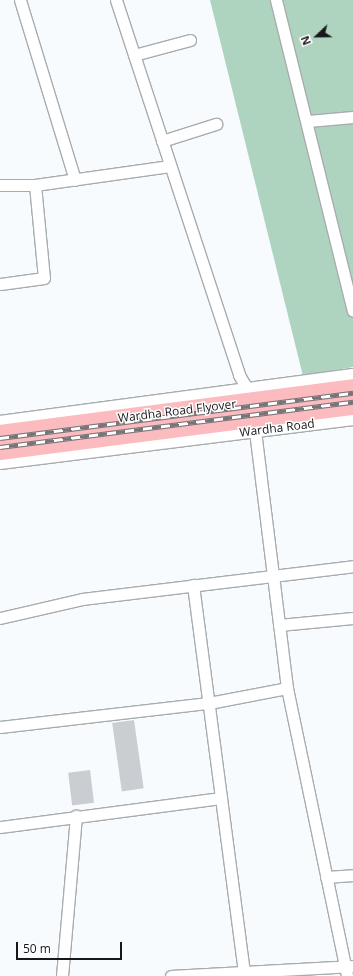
<!DOCTYPE html>
<html>
<head>
<meta charset="utf-8">
<style>
	body { margin:0 }
	#map { position:relative; width:353px; height:976px; overflow:hidden; background:#f7fbfe; font-family:"Open Sans",sans-serif }
	div>[style] { position:absolute }
	[style*='--x'] { left:calc(var(--x)*1px); top:calc(var(--y)*1px); width:calc(var(--w)*1px); rotate:calc(var(--a)*1deg) }
	.forest>* { inset:0; background:#aed3bf }
	.building>* { inset:0; background:#cacdd1; transform-origin:0 0 }
	.roads { filter:drop-shadow(1px 0 #a8acaf) drop-shadow(-1px 0 #a8acaf) drop-shadow(0 1px #a8acaf) drop-shadow(0 -1px #a8acaf) }
	.minor>* { height:11px; margin:-5.5px; padding:0 5.5px; transform-origin:5.5px; border-radius:5.5px; background:#fff }
	.tertiary>* { height:14px; margin:-7px; padding:0 7px; transform-origin:7px; border-radius:7px; background:#fff }
	.trunk>* { height:18px; margin:-9px; padding:0 9px; transform-origin:9px; border-radius:9px; background:#fcbbbe }
	.rail>* { height:4.5px; margin-top:-2.25px; transform-origin:0; background:repeating-linear-gradient(90deg,#fff 0 9px,#737578 0 18px); box-sizing:border-box; border-block:1px solid #737578 }
	span { translate:-50% -50%; white-space:nowrap; text-align:center; line-height:1.15; -webkit-text-stroke:3px #fff; paint-order:stroke }
	.street-label { font-size:12px; color:#17181a }
	.north { position:absolute; left:297px; top:16px; width:40px; height:40px; -webkit-text-stroke:3px #fff; paint-order:stroke; rotate:248deg; font-size:11px; font-weight:700; line-height:16px; text-align:center; color:#17181a }
	.north::after { content:''; display:block; margin:auto; width:14px; height:18px; background:#17181a; clip-path:polygon(50% 0,100% 100%,50% 72%,0 100%) }
	.scale { position:absolute; left:16px; top:942px; width:106px; height:18px; box-sizing:border-box; border:2px solid #17181a; border-top:0; padding-left:5px; font-size:12px; line-height:14px; white-space:nowrap; color:#17181a; -webkit-text-stroke:3px #fff; paint-order:stroke }
</style>
</head>
<body>
<div id="map">
	<div class="forest">
		<i style="clip-path:polygon(210px 0,353px 0,353px 367px,303px 376px)"></i>
	</div>
	<div class="building">
		<i style="left:134px;top:720px;width:69px;height:22px;rotate:82deg"></i>
		<i style="left:90px;top:770px;width:33px;height:22px;rotate:83deg"></i>
	</div>
	<div class="roads">
		<div class="minor">
			<i style="--x:20;--y:0;--w:188;--a:73"></i>
			<i style="--x:116;--y:0;--w:395;--a:71.8"></i>
			<i style="--x:239;--y:375;--w:17;--a:59"></i>
			<i style="--x:276;--y:0;--w:320;--a:76.1"></i>
			<i style="--x:134;--y:55;--w:58;--a:-15"></i>
			<i style="--x:308;--y:121;--w:45;--a:-5.1"></i>
			<i style="--x:162;--y:141;--w:57;--a:-17.5"></i>
			<i style="--x:0;--y:185;--w:35;--a:0"></i>
			<i style="--x:35;--y:185;--w:93;--a:84.5"></i>
			<i style="--x:44;--y:278;--w:44;--a:172.2"></i>
			<i style="--x:35;--y:185;--w:136;--a:-8"></i>
			<i style="--x:255;--y:431;--w:259;--a:82.9"></i>
			<i style="--x:287;--y:688;--w:294;--a:78.2"></i>
			<i style="--x:193;--y:585;--w:390;--a:82.5"></i>
			<i style="--x:0;--y:618;--w:84;--a:-13"></i>
			<i style="--x:82;--y:599;--w:273;--a:-6.9"></i>
			<i style="--x:279;--y:625;--w:74;--a:-5.4"></i>
			<i style="--x:0;--y:727;--w:210;--a:-6.6"></i>
			<i style="--x:209;--y:703;--w:79;--a:-10.9"></i>
			<i style="--x:0;--y:827;--w:223;--a:-7.5"></i>
			<i style="--x:326;--y:877;--w:27;--a:-4"></i>
			<i style="--x:62;--y:976;--w:161;--a:-85"></i>
			<i style="--x:171;--y:976;--w:182;--a:-3.1"></i>
		</div>
		<div class="tertiary">
			<i style="--x:0;--y:423;--w:356;--a:-7.6"></i>
			<i style="--x:0;--y:462;--w:356;--a:-7.1"></i>
		</div>
		<div class="trunk">
			<i style="--x:0;--y:434;--w:356;--a:-7.4"></i>
			<i style="--x:0;--y:451;--w:356;--a:-7.3"></i>
		</div>
	</div>
	<div class="rail">
		<i style="--x:0;--y:438;--w:356;--a:-7.3"></i>
		<i style="--x:0;--y:447;--w:356;--a:-7.3"></i>
	</div>
	<div class="street-label">
		<span style="left:177px;top:411px;rotate:-7deg">Wardha Road Flyover</span>
		<span style="left:277px;top:428px;rotate:-7deg">Wardha Road</span>
	</div>
	<div class="north">N</div>
	<div class="scale">50 m</div>
</div>
</body>
</html>
